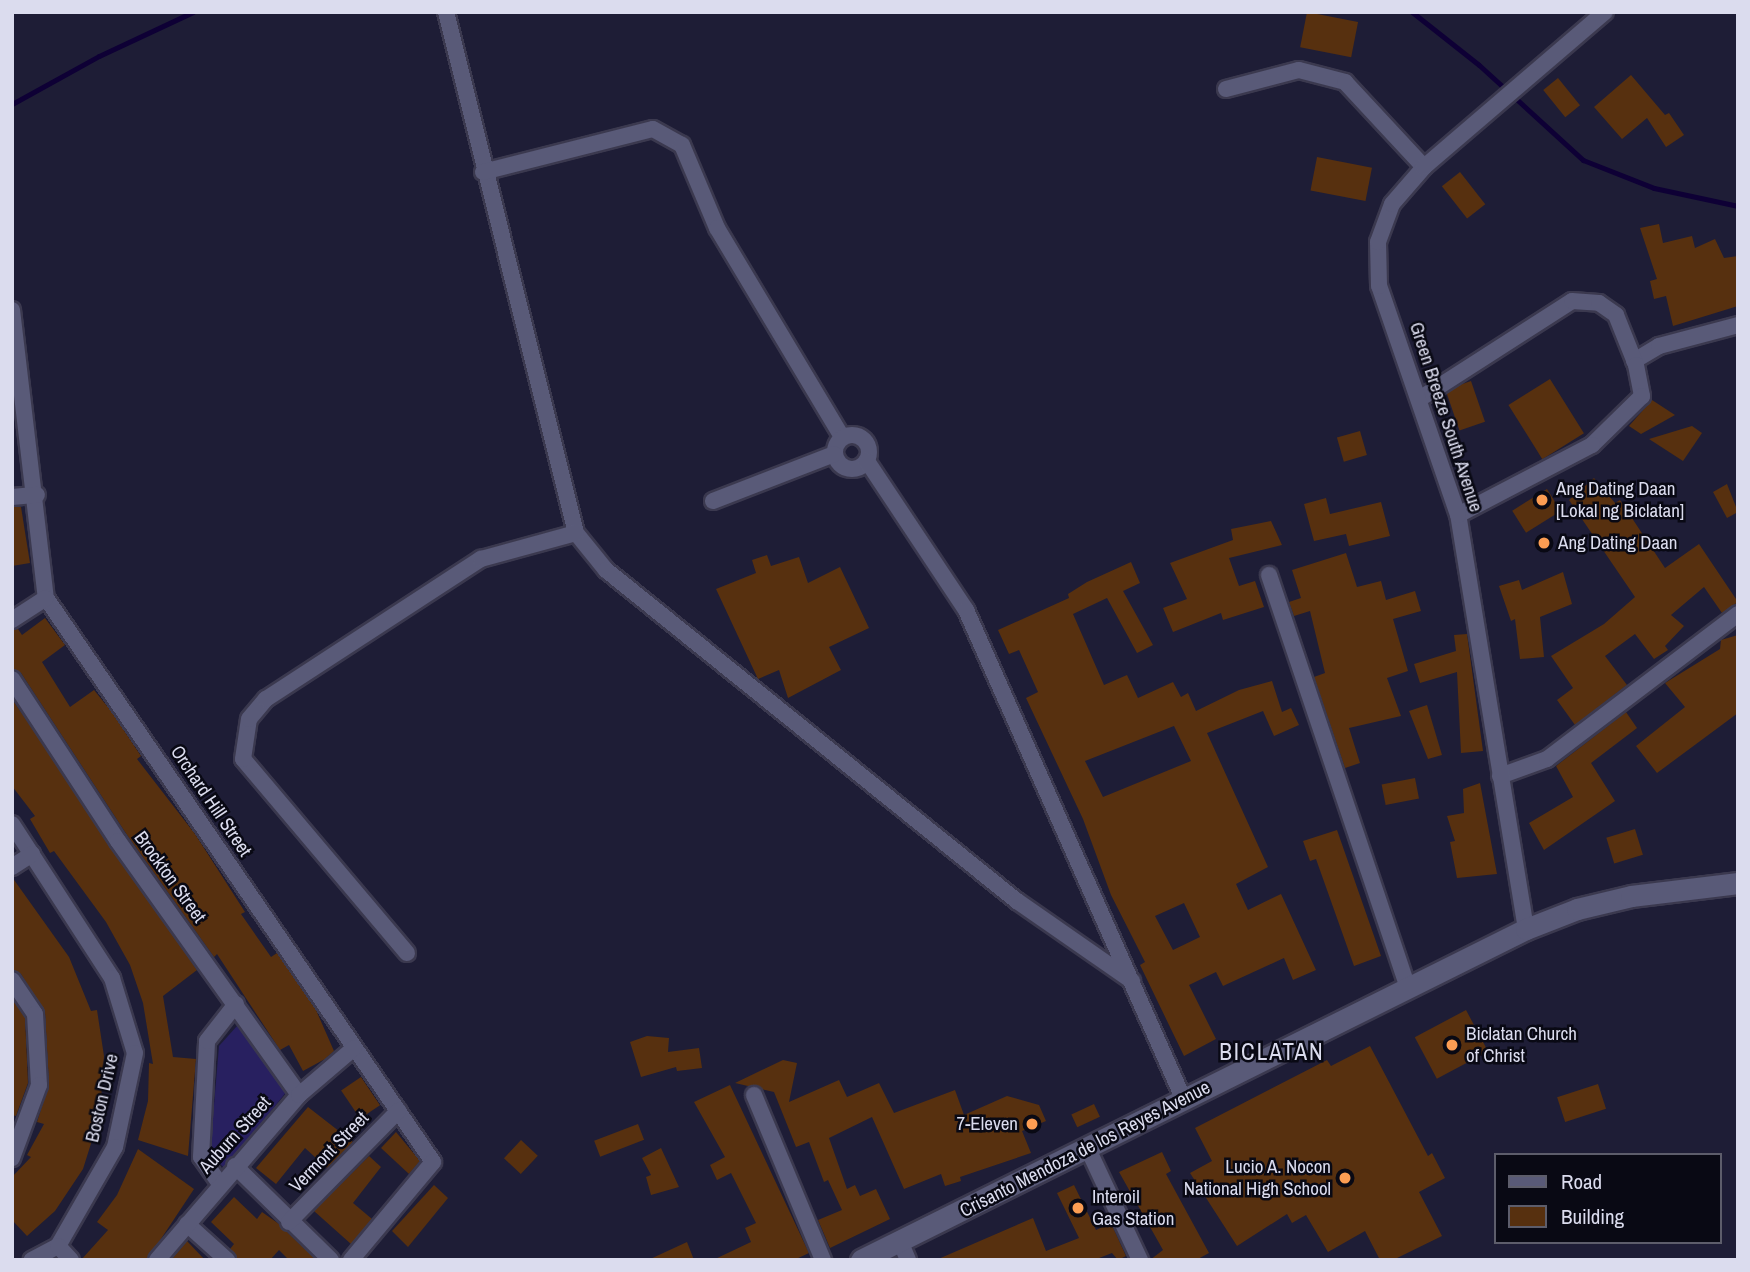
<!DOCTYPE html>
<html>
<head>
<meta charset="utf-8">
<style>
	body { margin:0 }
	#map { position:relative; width:1750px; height:1272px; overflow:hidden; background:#1e1d36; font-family:"Archivo Narrow",sans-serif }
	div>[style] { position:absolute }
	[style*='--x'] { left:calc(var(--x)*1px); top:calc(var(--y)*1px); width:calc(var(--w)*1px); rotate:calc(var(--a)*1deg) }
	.green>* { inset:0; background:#282060 }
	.stream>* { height:5px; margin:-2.5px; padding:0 2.5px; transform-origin:2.5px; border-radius:2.5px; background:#0e0035 }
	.building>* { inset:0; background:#57300f; transform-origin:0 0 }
	.roads { filter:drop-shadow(2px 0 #3b394f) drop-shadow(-2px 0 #3b394f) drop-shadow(0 2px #3b394f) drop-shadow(0 -2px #3b394f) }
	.street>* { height:16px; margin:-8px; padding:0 8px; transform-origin:8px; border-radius:8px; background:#595a78 }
	.street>.ring { margin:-8px; padding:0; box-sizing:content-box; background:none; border:16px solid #595a78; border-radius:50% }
	.secondary>* { height:21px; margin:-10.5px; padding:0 10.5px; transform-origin:10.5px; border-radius:10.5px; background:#595a78 }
	.dots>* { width:19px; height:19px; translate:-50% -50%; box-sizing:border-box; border:4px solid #090914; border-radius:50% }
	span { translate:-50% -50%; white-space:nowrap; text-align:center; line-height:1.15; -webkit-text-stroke:5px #090914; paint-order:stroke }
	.street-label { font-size:19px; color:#dbdcee }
	.poi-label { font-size:19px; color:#dbdcee }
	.left { translate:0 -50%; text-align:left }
	.right { translate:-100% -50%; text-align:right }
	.quarter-label { font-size:23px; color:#dbdcee; letter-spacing:2px }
	.frame { position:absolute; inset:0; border:14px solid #dbdcee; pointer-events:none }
	.legend { position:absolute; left:1494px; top:1153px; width:228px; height:91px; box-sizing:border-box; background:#090914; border:2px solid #5d5d6b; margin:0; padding:9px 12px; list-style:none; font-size:21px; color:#dbdcee }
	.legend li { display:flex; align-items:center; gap:14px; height:35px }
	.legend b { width:35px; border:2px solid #5d5d6b }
</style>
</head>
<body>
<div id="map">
	<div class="green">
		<i style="clip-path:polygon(237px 1026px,287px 1091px,225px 1169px,210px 1153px,219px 1046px)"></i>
	</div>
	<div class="stream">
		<i style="--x:1412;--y:12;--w:85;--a:38.3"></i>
		<i style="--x:1479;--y:65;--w:141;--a:42.4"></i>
		<i style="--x:1583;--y:160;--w:76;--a:21.5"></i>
		<i style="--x:1654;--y:188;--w:86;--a:12.1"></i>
		<i style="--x:12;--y:104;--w:99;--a:-28.9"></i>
		<i style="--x:99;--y:56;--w:104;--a:-25.1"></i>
	</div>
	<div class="building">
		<i style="left:1307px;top:12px;width:52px;height:36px;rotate:11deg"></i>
		<i style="clip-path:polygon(1631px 75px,1665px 115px,1669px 113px,1684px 135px,1666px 147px,1647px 118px,1622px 139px,1594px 107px)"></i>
		<i style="left:1558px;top:78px;width:35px;height:19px;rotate:51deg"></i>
		<i style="left:1317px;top:157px;width:56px;height:34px;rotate:11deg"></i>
		<i style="left:1460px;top:172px;width:41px;height:23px;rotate:52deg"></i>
		<i style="clip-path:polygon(1659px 224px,1663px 243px,1692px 236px,1695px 248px,1715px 239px,1724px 258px,1738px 256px,1738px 306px,1673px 326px,1666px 296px,1654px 299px,1650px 281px,1657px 279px,1640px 228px)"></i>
		<i style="left:1550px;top:379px;width:64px;height:49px;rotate:58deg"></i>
		<i style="left:1471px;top:381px;width:43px;height:27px;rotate:71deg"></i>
		<i style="clip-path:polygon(1652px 400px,1675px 415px,1641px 434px,1629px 426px)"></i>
		<i style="clip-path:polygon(1692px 426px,1702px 433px,1683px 461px,1649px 439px)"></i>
		<i style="left:1360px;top:431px;width:25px;height:24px;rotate:74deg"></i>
		<i style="clip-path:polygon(1594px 478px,1615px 503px,1620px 500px,1665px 568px,1699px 544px,1738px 602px,1722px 613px,1704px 587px,1671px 615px,1684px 626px,1665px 646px,1668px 650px,1654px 659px,1635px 634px,1605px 656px,1627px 685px,1575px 725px,1557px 700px,1573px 688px,1551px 656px,1604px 624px,1635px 597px,1569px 500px)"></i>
		<i style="clip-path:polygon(1727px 484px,1738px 512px,1727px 518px,1713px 492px)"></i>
		<i style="left:1547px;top:489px;width:26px;height:41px;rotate:58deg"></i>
		<i style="clip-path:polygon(1326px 498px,1330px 514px,1381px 502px,1390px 536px,1349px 546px,1346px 534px,1314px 541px,1304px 504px)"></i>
		<i style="clip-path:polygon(12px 507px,21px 507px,30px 563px,12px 566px)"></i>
		<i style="clip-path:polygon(1271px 521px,1282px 545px,1229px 558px,1239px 586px,1255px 581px,1264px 607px,1223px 620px,1221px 613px,1173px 632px,1163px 608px,1187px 599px,1170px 563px,1233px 540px,1231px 529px)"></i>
		<i style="clip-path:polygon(1346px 553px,1357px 587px,1381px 581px,1386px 600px,1415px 591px,1421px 611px,1393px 619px,1408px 671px,1387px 678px,1401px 716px,1349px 728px,1360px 763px,1345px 768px,1314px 677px,1325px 673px,1310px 611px,1294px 616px,1289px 602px,1301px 598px,1292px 570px)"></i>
		<i style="clip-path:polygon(767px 555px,771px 566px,799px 557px,808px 583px,840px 567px,869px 628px,829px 647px,841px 670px,788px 698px,779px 670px,758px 679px,716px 589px,756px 573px,752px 560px)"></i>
		<i style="clip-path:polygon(evenodd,1131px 562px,1140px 583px,1123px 591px,1153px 645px,1137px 653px,1107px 598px,1073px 614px,1104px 685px,1127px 675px,1138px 698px,1173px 682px,1181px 697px,1188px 693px,1196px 711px,1239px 690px,1272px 681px,1282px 712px,1291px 708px,1299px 725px,1274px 736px,1263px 711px,1207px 733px,1268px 867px,1236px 884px,1248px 910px,1281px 894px,1316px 970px,1293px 980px,1284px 958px,1223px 986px,1216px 972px,1189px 985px,1216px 1039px,1184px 1056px,1140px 965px,1145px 962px,1111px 895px,1083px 819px,1026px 698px,1038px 692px,1019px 650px,1009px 654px,998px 630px,1069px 598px,1068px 594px,1087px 582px,1131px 562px,1174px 726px,1191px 761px,1103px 797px,1085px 761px,1174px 726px,1131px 562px,1184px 903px,1200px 937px,1173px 950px,1155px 916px,1184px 903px)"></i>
		<i style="clip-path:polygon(1563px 572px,1572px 604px,1540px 617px,1544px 657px,1520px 659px,1515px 619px,1511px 621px,1499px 586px,1519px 580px,1522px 590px)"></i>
		<i style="clip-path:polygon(45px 618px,65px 645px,42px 662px,70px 707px,94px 690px,111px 711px,141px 756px,137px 759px,195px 834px,245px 912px,241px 914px,271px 957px,277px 953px,316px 1010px,334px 1051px,325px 1059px,303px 1071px,289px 1045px,280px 1050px,217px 954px,214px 957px,127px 835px,21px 673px,12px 669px,12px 630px,18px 629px,22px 635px)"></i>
		<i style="clip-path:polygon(1467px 634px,1483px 751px,1461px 753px,1457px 672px,1420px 683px,1414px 664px,1456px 651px,1454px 635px)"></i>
		<i style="clip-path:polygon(1738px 635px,1738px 713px,1657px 773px,1636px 746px,1685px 707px,1665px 683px,1720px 649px,1721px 640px)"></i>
		<i style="clip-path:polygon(12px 699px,197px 970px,163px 996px,173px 1057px,196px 1059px,188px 1156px,138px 1140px,148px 1101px,149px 1063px,153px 1064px,143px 1003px,130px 965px,106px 922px,54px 851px,50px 853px,30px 819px,35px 816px,12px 786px)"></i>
		<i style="clip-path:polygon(1427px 705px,1442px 755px,1428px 759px,1409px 711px)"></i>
		<i style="clip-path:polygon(1626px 712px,1637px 728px,1591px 763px,1615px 801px,1544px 850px,1529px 823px,1573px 797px,1556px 766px)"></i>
		<i style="left:1415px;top:778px;width:21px;height:34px;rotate:79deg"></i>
		<i style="clip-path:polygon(1480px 783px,1497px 874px,1457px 878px,1450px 842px,1455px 841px,1447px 816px,1464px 813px,1463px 789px)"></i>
		<i style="left:1635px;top:829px;width:27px;height:30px;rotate:73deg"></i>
		<i style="clip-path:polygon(1337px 830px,1381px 956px,1354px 966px,1316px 859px,1310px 861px,1303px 841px)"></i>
		<i style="clip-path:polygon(12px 877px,69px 957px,91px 1011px,97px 1010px,104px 1056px,100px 1115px,83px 1169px,55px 1211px,27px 1236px,12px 1220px,12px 1177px,31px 1157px,27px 1155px,44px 1124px,37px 1122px,49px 1084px,45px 1013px,21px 974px,12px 970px)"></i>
		<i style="clip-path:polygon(12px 999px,25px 1017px,28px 1083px,16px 1116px,12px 1115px)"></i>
		<i style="left:1466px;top:1010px;width:47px;height:58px;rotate:62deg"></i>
		<i style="clip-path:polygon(647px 1036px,669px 1038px,668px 1052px,699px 1048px,702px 1068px,677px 1071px,676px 1067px,641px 1077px,630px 1042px)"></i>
		<i style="clip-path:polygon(1370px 1046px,1428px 1156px,1432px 1153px,1445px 1178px,1419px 1192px,1442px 1236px,1393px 1260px,1380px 1260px,1365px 1231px,1328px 1252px,1306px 1215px,1292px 1223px,1287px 1214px,1237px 1246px,1190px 1173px,1212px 1161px,1195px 1128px,1327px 1060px,1331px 1066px)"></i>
		<i style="clip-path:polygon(783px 1060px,797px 1063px,789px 1102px,839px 1080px,847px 1097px,879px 1083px,894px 1113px,955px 1090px,964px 1115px,1007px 1096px,1039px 1105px,1046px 1121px,1022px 1131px,1031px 1153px,960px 1177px,961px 1181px,945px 1186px,941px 1174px,904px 1189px,872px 1117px,829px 1138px,847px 1189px,855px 1185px,860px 1196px,876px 1189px,890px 1219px,830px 1248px,818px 1220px,842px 1210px,828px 1180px,824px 1182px,809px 1142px,796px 1147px,774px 1092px,735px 1083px)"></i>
		<i style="left:361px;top:1077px;width:34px;height:24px;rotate:56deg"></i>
		<i style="left:1598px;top:1084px;width:26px;height:43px;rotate:72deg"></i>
		<i style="clip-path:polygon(730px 1085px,809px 1253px,794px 1260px,713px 1260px,751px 1242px,745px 1228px,756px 1223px,731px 1173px,717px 1180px,710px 1165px,725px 1157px,694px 1102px)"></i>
		<i style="left:1094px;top:1104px;width:14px;height:25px;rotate:65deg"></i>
		<i style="clip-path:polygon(308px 1107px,353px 1142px,327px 1168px,305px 1148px,276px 1184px,256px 1168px)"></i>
		<i style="left:638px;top:1124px;width:17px;height:47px;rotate:69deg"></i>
		<i style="clip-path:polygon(396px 1132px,420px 1161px,409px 1174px,381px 1148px)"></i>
		<i style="left:521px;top:1140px;width:23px;height:25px;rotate:43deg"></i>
		<i style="clip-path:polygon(661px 1148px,679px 1187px,651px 1195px,646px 1177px,651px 1175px,642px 1158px)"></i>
		<i style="clip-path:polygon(138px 1149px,194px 1189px,147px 1260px,81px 1260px,108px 1230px,97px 1222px,117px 1195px)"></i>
		<i style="clip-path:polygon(1162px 1152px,1171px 1171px,1166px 1174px,1209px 1253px,1196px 1260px,1150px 1260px,1163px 1250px,1119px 1172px)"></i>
		<i style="clip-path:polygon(369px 1156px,381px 1167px,353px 1203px,372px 1219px,351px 1244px,314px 1211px)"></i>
		<i style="clip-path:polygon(434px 1185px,448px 1198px,408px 1247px,392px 1231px)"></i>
		<i style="clip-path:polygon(1074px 1185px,1096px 1230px,1111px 1223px,1126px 1256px,1118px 1260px,1112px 1253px,1094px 1260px,936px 1260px,1033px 1218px,1046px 1251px,1079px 1238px,1057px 1193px)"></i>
		<i style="clip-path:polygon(234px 1197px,257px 1219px,262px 1212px,279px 1224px,316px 1260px,289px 1260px,279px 1250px,270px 1260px,237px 1260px,230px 1249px,234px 1244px,211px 1222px)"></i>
		<i style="clip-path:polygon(187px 1241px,205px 1260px,171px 1260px)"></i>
		<i style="clip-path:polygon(687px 1242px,694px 1260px,648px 1260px)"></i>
	</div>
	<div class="roads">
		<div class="street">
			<i style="--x:446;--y:12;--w:537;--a:75.99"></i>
			<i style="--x:576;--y:533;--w:48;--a:51"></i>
			<i style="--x:606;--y:570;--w:528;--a:38.85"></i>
			<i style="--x:1017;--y:901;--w:140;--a:34.8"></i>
			<i style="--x:1226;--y:89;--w:75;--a:-14.6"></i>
			<i style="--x:1299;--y:70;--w:48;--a:14.6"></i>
			<i style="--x:1345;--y:82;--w:116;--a:47.1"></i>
			<i style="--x:483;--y:172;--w:175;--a:-14.2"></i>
			<i style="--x:653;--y:129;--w:33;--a:29"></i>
			<i style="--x:682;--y:145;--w:90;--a:67.1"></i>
			<i style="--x:717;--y:228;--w:244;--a:59.1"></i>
			<i style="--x:12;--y:310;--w:290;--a:83.3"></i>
			<i style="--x:46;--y:598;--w:684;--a:55.54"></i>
			<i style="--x:433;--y:1162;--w:128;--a:129.9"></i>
			<i style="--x:1634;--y:361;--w:29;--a:-31"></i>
			<i style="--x:1659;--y:346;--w:82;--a:-14.9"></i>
			<i style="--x:1421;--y:398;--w:179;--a:-32.7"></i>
			<i style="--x:1572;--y:301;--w:27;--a:4"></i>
			<i style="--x:1599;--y:303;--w:21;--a:35"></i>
			<i style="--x:1616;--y:315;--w:54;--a:68.2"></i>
			<i style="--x:1636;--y:365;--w:32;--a:79"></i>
			<i style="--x:1642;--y:396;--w:70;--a:135.6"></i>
			<i style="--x:1592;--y:445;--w:151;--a:152.4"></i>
			<i class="ring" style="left:835px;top:435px;width:18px;height:18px"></i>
			<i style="--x:867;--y:461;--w:179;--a:56.4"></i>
			<i style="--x:966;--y:610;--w:536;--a:66.02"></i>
			<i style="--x:12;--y:497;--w:25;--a:-5"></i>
			<i style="--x:713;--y:501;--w:130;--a:-21.2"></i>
			<i style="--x:1269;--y:575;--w:436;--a:71.4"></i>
			<i style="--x:12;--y:620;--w:40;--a:-32.9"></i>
			<i style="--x:12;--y:679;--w:194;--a:56.8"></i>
			<i style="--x:118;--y:841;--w:312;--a:54.5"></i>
			<i style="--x:1500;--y:776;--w:50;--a:-19.9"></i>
			<i style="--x:1547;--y:759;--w:240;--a:-37.2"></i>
			<i style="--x:12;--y:824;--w:184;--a:57"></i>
			<i style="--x:112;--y:978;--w:78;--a:73"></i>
			<i style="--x:135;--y:1053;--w:96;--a:102"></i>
			<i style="--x:115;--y:1147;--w:114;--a:119.9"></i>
			<i style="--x:58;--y:1246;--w:30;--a:152"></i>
			<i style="--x:12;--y:867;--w:24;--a:-33"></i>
			<i style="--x:1526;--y:929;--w:420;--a:-99.3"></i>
			<i style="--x:1458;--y:515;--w:242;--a:-109"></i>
			<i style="--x:1379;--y:286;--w:44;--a:-91.3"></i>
			<i style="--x:1378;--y:242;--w:40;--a:-69.8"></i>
			<i style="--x:1392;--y:204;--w:49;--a:-49.1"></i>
			<i style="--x:1424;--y:167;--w:238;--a:-40.6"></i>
			<i style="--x:407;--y:953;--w:254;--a:-130.2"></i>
			<i style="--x:243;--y:759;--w:40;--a:-81.5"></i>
			<i style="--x:249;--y:719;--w:26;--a:-50"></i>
			<i style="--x:266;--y:699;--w:257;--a:-33.1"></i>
			<i style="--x:481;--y:559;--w:98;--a:-15.3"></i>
			<i style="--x:12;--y:980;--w:41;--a:55.9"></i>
			<i style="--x:35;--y:1014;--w:71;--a:86.8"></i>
			<i style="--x:39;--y:1085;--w:78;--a:110.3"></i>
			<i style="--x:754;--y:1095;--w:179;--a:67.3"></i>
			<i style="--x:1088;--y:1149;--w:123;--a:64.9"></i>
			<i style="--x:235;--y:1166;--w:134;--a:44.4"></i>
			<i style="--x:220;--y:1184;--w:33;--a:-125"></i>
			<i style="--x:201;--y:1157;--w:116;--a:-87"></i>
			<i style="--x:207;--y:1041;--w:47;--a:-51.9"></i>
			<i style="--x:289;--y:1222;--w:156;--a:-45.5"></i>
			<i style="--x:187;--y:1224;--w:54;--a:42"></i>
			<i style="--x:900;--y:1241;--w:21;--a:67"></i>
			<i style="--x:58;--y:1246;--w:19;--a:47"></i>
			<i style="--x:157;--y:1260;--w:218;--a:-49.3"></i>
			<i style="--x:299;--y:1095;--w:72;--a:-40.5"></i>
		</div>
		<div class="secondary">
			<i style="--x:861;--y:1260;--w:743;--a:-26.46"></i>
			<i style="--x:1526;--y:929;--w:55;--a:-21.4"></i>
			<i style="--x:1577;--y:909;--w:56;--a:-13.5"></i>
			<i style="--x:1631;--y:896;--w:108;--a:-6.9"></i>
		</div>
	</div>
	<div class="dots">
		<i style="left:1542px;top:500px;background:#fc9d53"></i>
		<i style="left:1544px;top:543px;background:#fc9d53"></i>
		<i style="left:1452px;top:1045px;background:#fc9d53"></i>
		<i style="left:1032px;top:1124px;background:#fc9d53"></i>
		<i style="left:1345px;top:1178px;background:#fc9d53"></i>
		<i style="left:1078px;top:1208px;background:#fc9d53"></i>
	</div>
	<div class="street-label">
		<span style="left:1446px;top:417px;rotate:72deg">Green Breeze South Avenue</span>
		<span style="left:211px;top:801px;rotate:56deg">Orchard Hill Street</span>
		<span style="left:170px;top:877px;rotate:54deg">Brockton Street</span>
		<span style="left:102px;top:1098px;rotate:-77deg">Boston Drive</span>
		<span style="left:235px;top:1135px;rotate:-48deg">Auburn Street</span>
		<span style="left:1085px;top:1149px;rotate:-27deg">Crisanto Mendoza de los Reyes Avenue</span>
		<span style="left:329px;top:1152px;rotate:-46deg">Vermont Street</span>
	</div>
	<div class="poi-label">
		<span class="left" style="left:1556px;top:500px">Ang Dating Daan<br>[Lokal ng Biclatan]</span>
		<span class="left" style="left:1558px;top:543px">Ang Dating Daan</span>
		<span class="left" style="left:1466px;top:1045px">Biclatan Church<br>of Christ</span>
		<span class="right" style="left:1018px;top:1124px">7-Eleven</span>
		<span class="right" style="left:1331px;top:1178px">Lucio A. Nocon<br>National High School</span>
		<span class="left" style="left:1092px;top:1208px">Interoil<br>Gas Station</span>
	</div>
	<div class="quarter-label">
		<span style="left:1272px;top:1052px">BICLATAN</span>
	</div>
	<div class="frame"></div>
	<ul class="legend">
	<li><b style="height:9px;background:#595a78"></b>Road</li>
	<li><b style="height:19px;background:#57300f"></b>Building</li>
	</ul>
</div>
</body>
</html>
